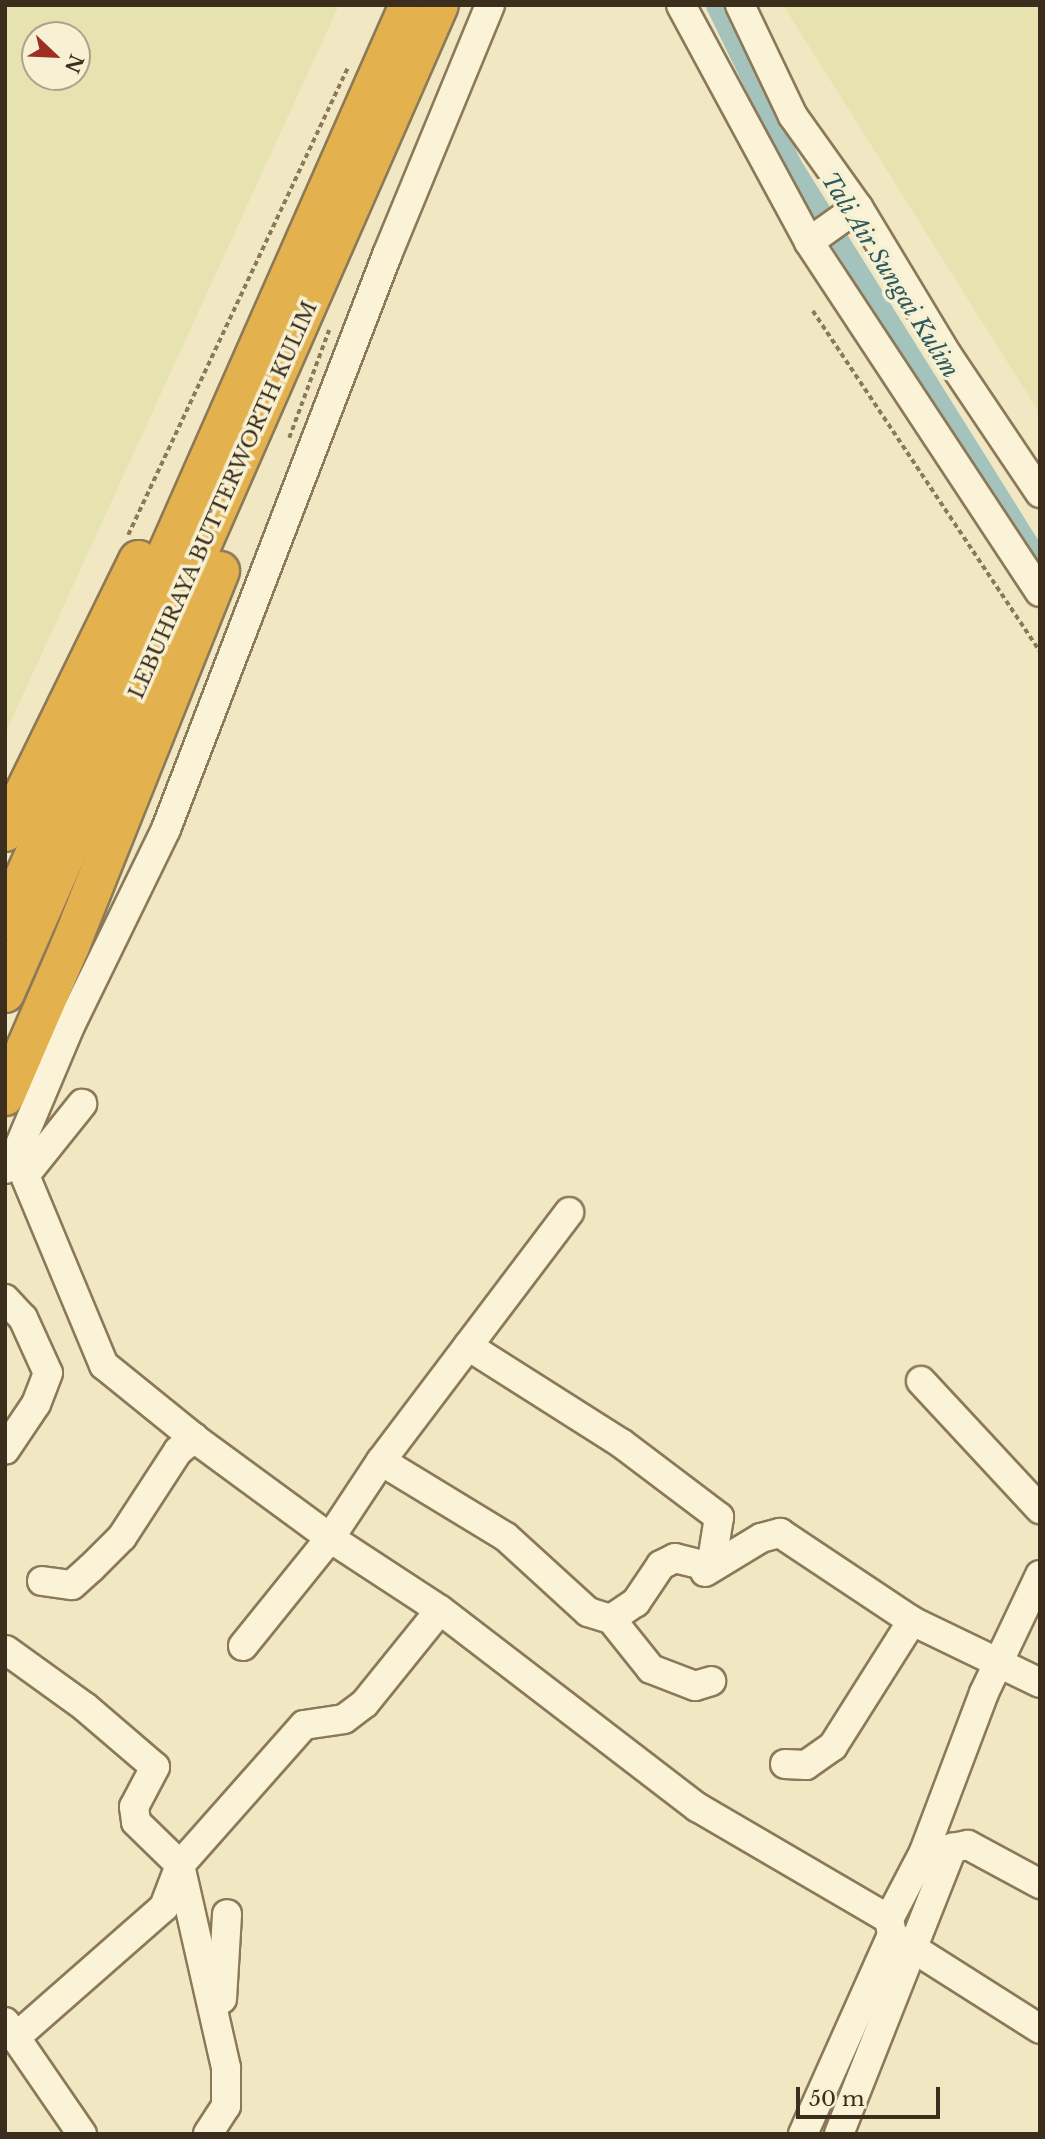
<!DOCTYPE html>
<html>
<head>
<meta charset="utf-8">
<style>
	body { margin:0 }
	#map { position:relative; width:1045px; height:2139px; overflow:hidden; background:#f1e7c3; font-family:"Libre Baskerville",serif }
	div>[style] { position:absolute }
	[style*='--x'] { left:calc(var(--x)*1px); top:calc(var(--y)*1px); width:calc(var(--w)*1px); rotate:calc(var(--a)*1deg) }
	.farmland>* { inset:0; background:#e7e3b0 }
	.canal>* { height:19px; margin:-9.5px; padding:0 9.5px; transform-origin:9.5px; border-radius:9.5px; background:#a5c3bd }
	.path>* { height:3.5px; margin-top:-1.75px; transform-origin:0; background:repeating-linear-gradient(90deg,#8c7958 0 5px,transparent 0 8.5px) }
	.roads { filter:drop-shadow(2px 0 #8c7958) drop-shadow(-2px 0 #8c7958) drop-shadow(0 2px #8c7958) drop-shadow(0 -2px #8c7958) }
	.minor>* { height:28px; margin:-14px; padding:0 14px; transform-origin:14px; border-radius:14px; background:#fbf3d7 }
	.highway>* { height:38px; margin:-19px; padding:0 19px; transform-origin:19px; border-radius:19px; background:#e4b14f }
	span { translate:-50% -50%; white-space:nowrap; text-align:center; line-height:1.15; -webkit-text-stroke:7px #f7f0d3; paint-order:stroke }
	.street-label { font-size:21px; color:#3b2e1d }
	.water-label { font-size:23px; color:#2c5a5c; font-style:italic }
	.frame { position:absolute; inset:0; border:7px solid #3b2e1d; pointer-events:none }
	.north { position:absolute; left:21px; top:21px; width:70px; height:70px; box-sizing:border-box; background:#f7f0d3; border:2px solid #aca28a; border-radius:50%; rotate:113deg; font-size:19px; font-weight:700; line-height:28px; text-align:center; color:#3b2e1d }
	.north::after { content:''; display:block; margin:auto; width:24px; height:32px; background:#9e2f25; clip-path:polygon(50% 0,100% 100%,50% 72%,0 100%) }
	.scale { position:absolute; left:796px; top:2087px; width:144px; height:32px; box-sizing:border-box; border:4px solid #3b2e1d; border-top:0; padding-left:9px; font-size:21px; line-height:24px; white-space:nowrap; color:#3b2e1d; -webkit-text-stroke:5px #f7f0d3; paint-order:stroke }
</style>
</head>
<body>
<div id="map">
	<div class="farmland">
		<i style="clip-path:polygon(evenodd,5px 5px,339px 5px,5px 734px,5px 5px,35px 35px,77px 35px,77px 77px,35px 77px,35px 35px)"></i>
		<i style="clip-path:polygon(783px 5px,1040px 5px,1040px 414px)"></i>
	</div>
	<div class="canal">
		<i style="--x:715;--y:5;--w:179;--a:64.2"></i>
		<i style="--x:793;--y:166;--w:466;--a:58"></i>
	</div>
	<div class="path">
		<i style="--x:813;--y:311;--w:410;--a:56.3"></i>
		<i style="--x:289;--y:438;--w:115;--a:-69.7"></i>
		<i style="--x:128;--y:535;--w:517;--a:-64.82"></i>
	</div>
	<div class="roads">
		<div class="minor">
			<i style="--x:681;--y:5;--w:269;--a:61.6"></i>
			<i style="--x:809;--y:242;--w:419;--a:56.6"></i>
			<i style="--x:740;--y:5;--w:123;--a:64.5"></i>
			<i style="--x:793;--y:116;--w:112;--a:54.5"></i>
			<i style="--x:858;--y:207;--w:174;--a:58.9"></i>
			<i style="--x:948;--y:356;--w:165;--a:56.1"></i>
			<i style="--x:809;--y:242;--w:60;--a:-35.5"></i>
			<i style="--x:16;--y:1154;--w:229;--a:67.4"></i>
			<i style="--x:104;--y:1365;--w:116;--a:39"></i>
			<i style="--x:194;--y:1438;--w:169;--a:36.3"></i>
			<i style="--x:330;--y:1538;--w:131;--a:33.2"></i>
			<i style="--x:440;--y:1610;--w:324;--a:37.5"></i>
			<i style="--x:697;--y:1807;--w:222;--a:30.3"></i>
			<i style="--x:5;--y:1169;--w:19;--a:-54"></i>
			<i style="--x:16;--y:1154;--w:141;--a:-67.1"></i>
			<i style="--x:71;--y:1024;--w:217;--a:-64"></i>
			<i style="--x:166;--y:829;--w:615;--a:-68.94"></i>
			<i style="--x:387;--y:255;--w:270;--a:-67.6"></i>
			<i style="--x:26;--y:1174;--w:90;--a:-51.3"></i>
			<i style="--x:5;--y:1299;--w:26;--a:47"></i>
			<i style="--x:23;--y:1318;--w:60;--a:65.6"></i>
			<i style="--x:48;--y:1373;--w:33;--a:111"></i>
			<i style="--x:36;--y:1404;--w:55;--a:124"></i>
			<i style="--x:468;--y:1346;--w:181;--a:32.4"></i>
			<i style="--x:621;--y:1443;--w:123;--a:37.1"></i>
			<i style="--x:719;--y:1517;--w:51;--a:99.1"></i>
			<i style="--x:711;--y:1567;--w:37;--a:-166"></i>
			<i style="--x:675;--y:1558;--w:16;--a:153"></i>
			<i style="--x:661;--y:1565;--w:45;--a:124"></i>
			<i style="--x:636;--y:1602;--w:30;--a:146"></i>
			<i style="--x:921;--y:1381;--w:175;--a:47.1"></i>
			<i style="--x:381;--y:1461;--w:146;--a:31.3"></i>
			<i style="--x:506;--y:1537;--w:111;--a:42.4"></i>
			<i style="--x:588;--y:1612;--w:24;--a:17"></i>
			<i style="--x:611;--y:1619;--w:64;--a:51.3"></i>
			<i style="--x:651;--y:1669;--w:47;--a:21.1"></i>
			<i style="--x:695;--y:1686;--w:17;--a:-17"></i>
			<i style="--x:705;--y:1572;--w:66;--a:-31.3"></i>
			<i style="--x:761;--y:1538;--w:20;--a:-15"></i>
			<i style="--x:780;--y:1533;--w:159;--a:33.7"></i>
			<i style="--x:912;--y:1621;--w:142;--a:25.8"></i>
			<i style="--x:1040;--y:1575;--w:131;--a:115.4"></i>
			<i style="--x:984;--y:1693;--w:170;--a:110.7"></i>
			<i style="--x:924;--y:1852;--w:76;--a:117.6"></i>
			<i style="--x:889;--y:1919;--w:16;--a:79"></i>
			<i style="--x:892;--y:1935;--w:175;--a:32.4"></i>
			<i style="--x:42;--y:1581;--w:30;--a:8"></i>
			<i style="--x:72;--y:1585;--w:25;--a:-42"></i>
			<i style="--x:91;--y:1568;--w:44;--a:-45"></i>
			<i style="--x:122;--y:1537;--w:103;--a:-56.9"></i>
			<i style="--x:178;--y:1451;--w:21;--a:-39"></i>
			<i style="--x:243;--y:1646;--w:139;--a:-51.1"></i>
			<i style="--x:330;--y:1538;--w:92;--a:-56.5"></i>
			<i style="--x:381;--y:1461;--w:312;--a:-52.9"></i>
			<i style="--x:6;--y:1650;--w:97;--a:35.8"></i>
			<i style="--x:85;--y:1707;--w:92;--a:40.6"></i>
			<i style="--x:155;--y:1767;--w:45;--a:117.7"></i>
			<i style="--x:134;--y:1807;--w:15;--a:82"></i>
			<i style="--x:136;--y:1822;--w:62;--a:44.3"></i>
			<i style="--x:180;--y:1865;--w:208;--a:77.2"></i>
			<i style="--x:226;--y:2068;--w:38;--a:90"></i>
			<i style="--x:226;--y:2106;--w:33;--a:123"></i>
			<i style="--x:785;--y:1764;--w:21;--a:3"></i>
			<i style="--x:806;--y:1765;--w:33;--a:-35"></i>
			<i style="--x:833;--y:1746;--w:148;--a:-57.7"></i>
			<i style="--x:222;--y:1999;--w:85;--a:-86.6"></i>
			<i style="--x:5;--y:2022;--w:136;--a:55.5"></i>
			<i style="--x:16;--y:2037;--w:197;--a:-41.3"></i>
			<i style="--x:164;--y:1907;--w:45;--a:-69.1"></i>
			<i style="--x:180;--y:1865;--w:187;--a:-48.5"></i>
			<i style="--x:304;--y:1725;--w:40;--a:-8.5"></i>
			<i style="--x:344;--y:1719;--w:26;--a:-37"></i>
			<i style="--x:365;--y:1703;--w:119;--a:-51.1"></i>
			<i style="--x:803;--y:2134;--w:218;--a:-65.9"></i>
			<i style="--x:839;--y:2134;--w:308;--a:-68.4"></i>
			<i style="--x:952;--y:1848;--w:16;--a:-11"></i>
			<i style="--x:968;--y:1845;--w:82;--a:28.4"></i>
		</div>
		<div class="highway">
			<i style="--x:5;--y:832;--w:303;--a:-63.9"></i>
			<i style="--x:5;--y:921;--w:1001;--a:-66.2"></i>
			<i style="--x:5;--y:993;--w:1079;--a:-66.29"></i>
			<i style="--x:5;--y:1096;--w:163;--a:-66.6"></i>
			<i style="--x:70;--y:946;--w:404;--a:-68.2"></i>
		</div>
	</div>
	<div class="street-label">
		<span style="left:223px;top:500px;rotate:-66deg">LEBUHRAYA BUTTERWORTH KULIM</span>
	</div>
	<div class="water-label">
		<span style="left:890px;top:275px;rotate:58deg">Tali Air Sungai Kulim</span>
	</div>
	<div class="frame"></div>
	<div class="north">N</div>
	<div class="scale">50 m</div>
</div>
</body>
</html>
